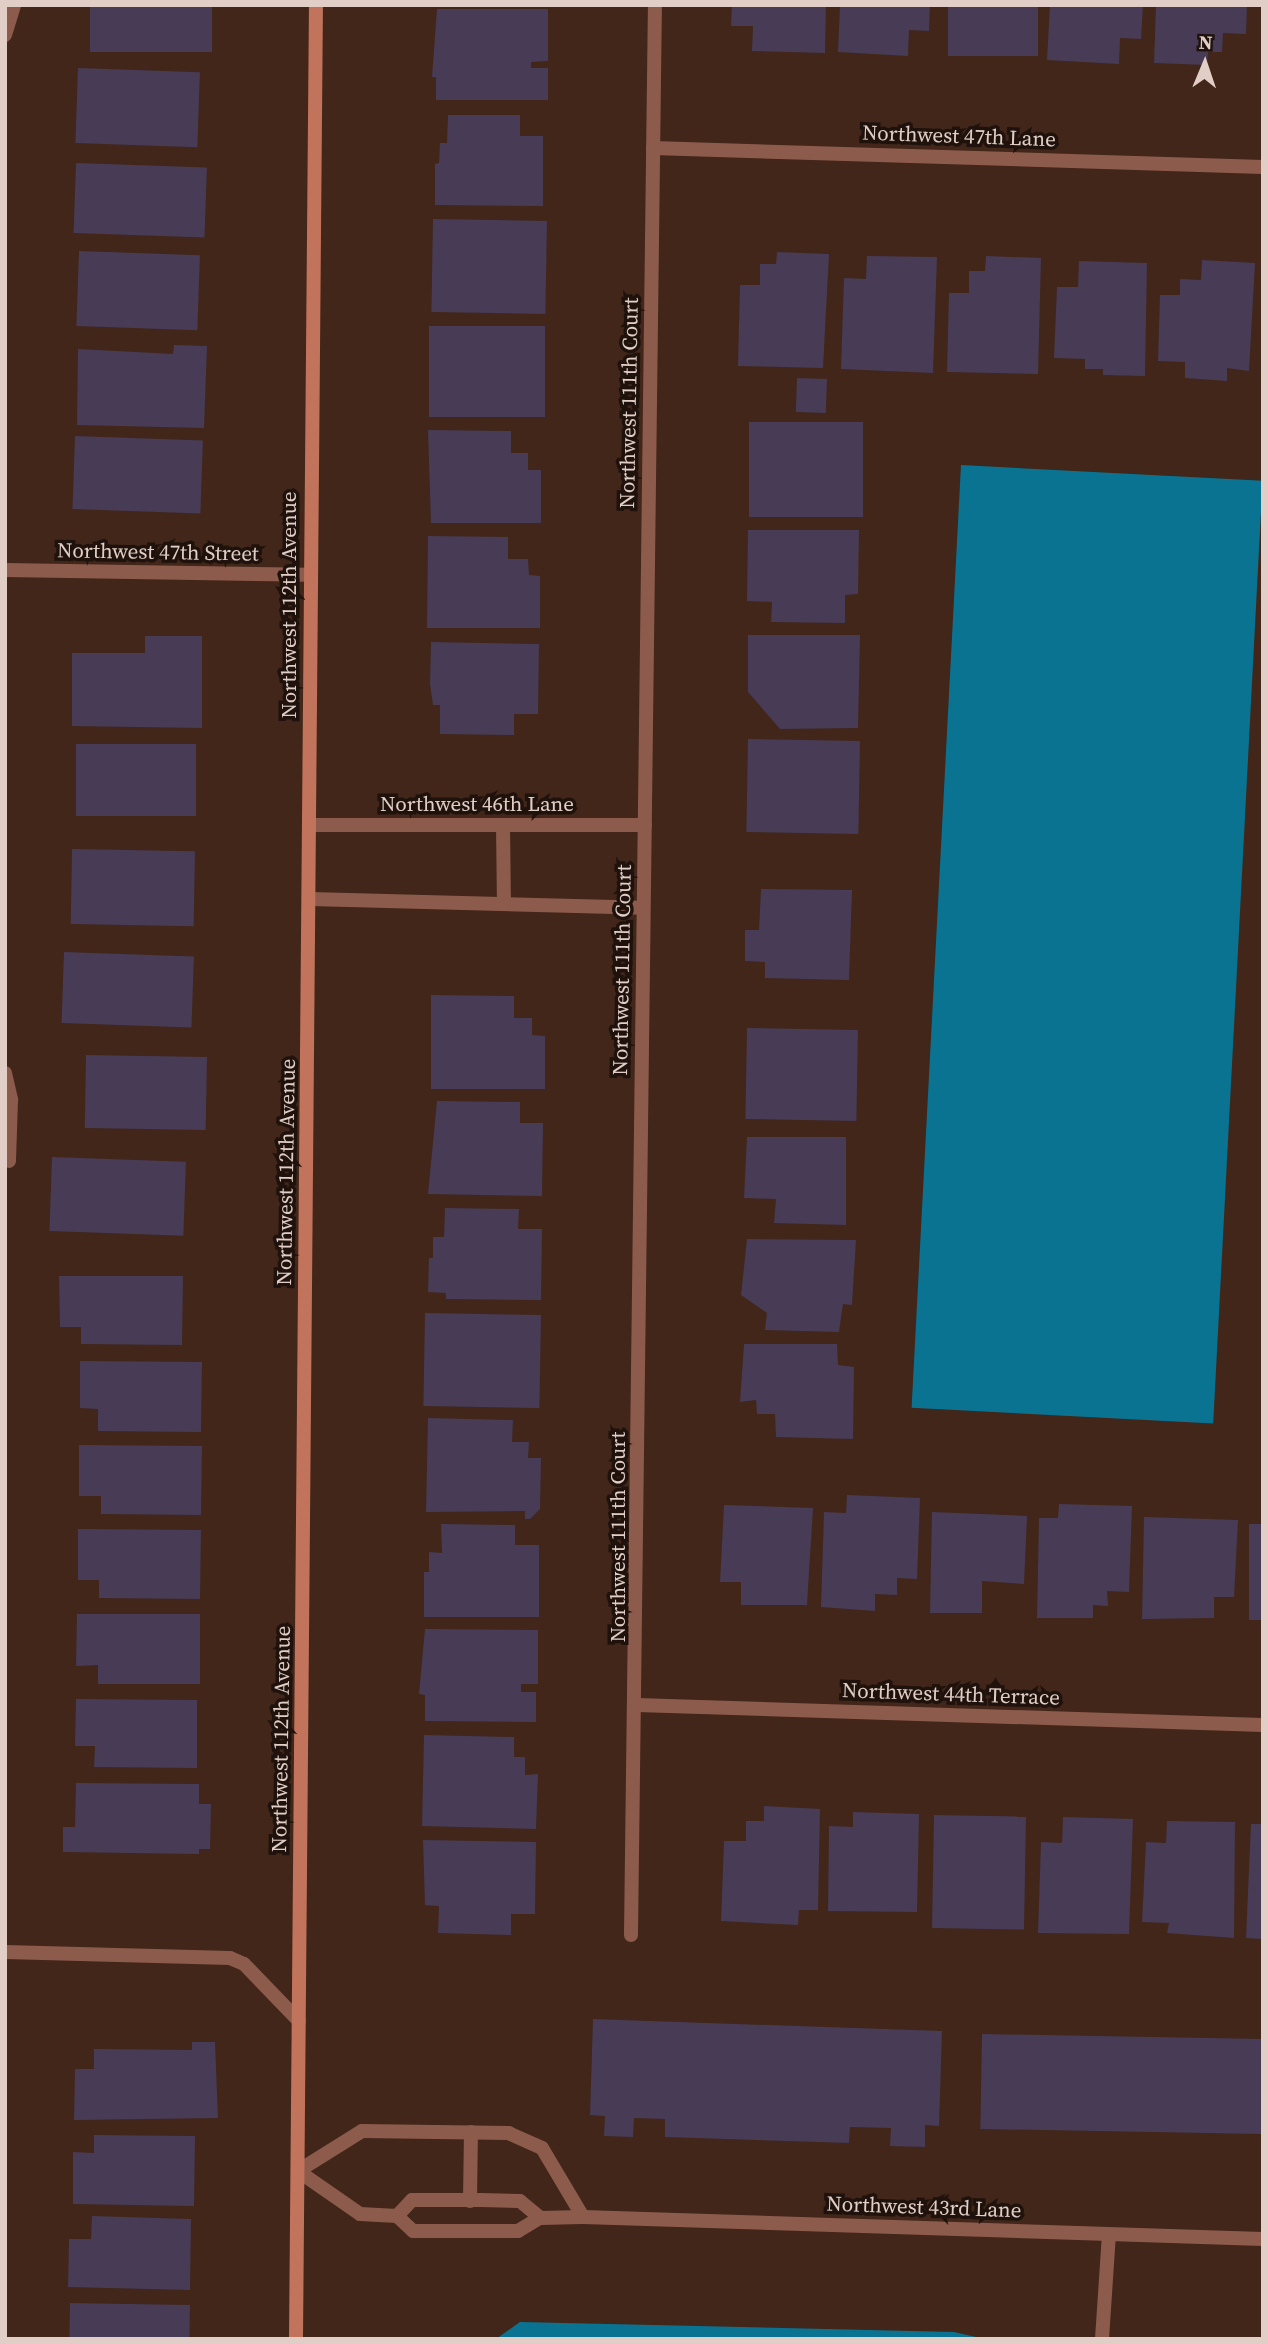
<!DOCTYPE html>
<html>
<head>
<meta charset="utf-8">
<style>
	body { margin:0 }
	#map { position:relative; width:1268px; height:2344px; overflow:hidden; background:#412619; font-family:"Source Serif 4",serif }
	div>[style] { position:absolute }
	[style*='--x'] { left:calc(var(--x)*1px); top:calc(var(--y)*1px); width:calc(var(--w)*1px); rotate:calc(var(--a)*1deg) }
	.water>* { inset:0; background:#0a7392; transform-origin:0 0 }
	.building>* { inset:0; background:#473b55; transform-origin:0 0 }
	.street>* { height:14px; margin:-7px; padding:0 7px; transform-origin:7px; border-radius:7px; background:#8d5b4c }
	.secondary>* { height:14px; margin:-7px; padding:0 7px; transform-origin:7px; border-radius:7px; background:#c2735c }
	span { translate:-50% -50%; white-space:nowrap; text-align:center; line-height:1.15; -webkit-text-stroke:7px #1f120d; paint-order:stroke }
	.street-label { font-size:21px; color:#e1cec6 }
	.frame { position:absolute; inset:0; border:7px solid #e1cec6; pointer-events:none }
	.north { position:absolute; left:1170px; top:28px; width:70px; height:70px; -webkit-text-stroke:5px #1f120d; paint-order:stroke; rotate:2deg; font-size:19px; font-weight:700; line-height:28px; text-align:center; color:#e1cec6 }
	.north::after { content:''; display:block; margin:auto; width:24px; height:32px; background:#e1cec6; clip-path:polygon(50% 0,100% 100%,50% 72%,0 100%) }
</style>
</head>
<body>
<div id="map">
	<div class="water">
		<i style="left:961px;top:465px;width:302px;height:944px;rotate:3deg"></i>
		<i style="clip-path:polygon(520px 2322px,954px 2332px,985px 2339px,496px 2339px)"></i>
	</div>
	<div class="building">
		<i style="left:90px;top:5px;width:122px;height:47px"></i>
		<i style="clip-path:polygon(732px 5px,826px 5px,825px 53px,752px 51px,753px 26px,731px 26px)"></i>
		<i style="clip-path:polygon(840px 5px,930px 5px,929px 31px,909px 30px,908px 56px,838px 52px)"></i>
		<i style="left:948px;top:5px;width:90px;height:51px"></i>
		<i style="clip-path:polygon(1050px 5px,1143px 5px,1141px 39px,1120px 38px,1119px 64px,1047px 60px)"></i>
		<i style="clip-path:polygon(1156px 5px,1247px 5px,1246px 34px,1223px 33px,1222px 52px,1208px 52px,1207px 65px,1154px 63px)"></i>
		<i style="clip-path:polygon(437px 9px,548px 9px,548px 61px,531px 62px,531px 68px,548px 68px,548px 100px,436px 100px,436px 77px,432px 77px)"></i>
		<i style="left:78px;top:68px;width:122px;height:75px;rotate:2deg"></i>
		<i style="clip-path:polygon(448px 115px,520px 115px,520px 136px,543px 136px,543px 206px,435px 205px,435px 164px,439px 163px,440px 143px,447px 143px)"></i>
		<i style="left:76px;top:163px;width:131px;height:70px;rotate:2deg"></i>
		<i style="left:433px;top:219px;width:114px;height:93px;rotate:1deg"></i>
		<i style="left:79px;top:251px;width:121px;height:75px;rotate:2deg"></i>
		<i style="clip-path:polygon(777px 252px,829px 254px,823px 368px,738px 366px,740px 285px,760px 285px,760px 264px,776px 264px)"></i>
		<i style="clip-path:polygon(867px 256px,937px 257px,933px 373px,841px 369px,844px 278px,866px 279px)"></i>
		<i style="clip-path:polygon(986px 256px,1041px 258px,1038px 374px,947px 372px,949px 293px,969px 293px,969px 271px,985px 271px)"></i>
		<i style="clip-path:polygon(1202px 260px,1255px 263px,1249px 371px,1227px 368px,1227px 381px,1185px 378px,1185px 362px,1158px 361px,1160px 295px,1180px 295px,1180px 279px,1201px 280px)"></i>
		<i style="clip-path:polygon(1079px 261px,1147px 263px,1145px 376px,1103px 375px,1103px 369px,1085px 369px,1085px 359px,1054px 358px,1057px 287px,1078px 287px)"></i>
		<i style="left:429px;top:326px;width:116px;height:91px"></i>
		<i style="clip-path:polygon(174px 345px,207px 346px,204px 428px,77px 425px,78px 349px,173px 354px)"></i>
		<i style="left:797px;top:378px;width:30px;height:34px;rotate:2deg"></i>
		<i style="left:749px;top:422px;width:114px;height:95px"></i>
		<i style="clip-path:polygon(428px 430px,511px 431px,511px 453px,528px 453px,528px 470px,541px 470px,541px 523px,431px 523px)"></i>
		<i style="left:75px;top:436px;width:128px;height:73px;rotate:2deg"></i>
		<i style="clip-path:polygon(748px 530px,859px 530px,858px 594px,845px 595px,845px 623px,771px 622px,772px 602px,747px 601px)"></i>
		<i style="clip-path:polygon(428px 536px,508px 537px,508px 559px,528px 559px,529px 575px,540px 576px,540px 628px,427px 628px)"></i>
		<i style="clip-path:polygon(748px 635px,860px 635px,858px 728px,780px 729px,748px 692px)"></i>
		<i style="clip-path:polygon(145px 636px,202px 636px,202px 728px,72px 726px,72px 653px,145px 653px)"></i>
		<i style="clip-path:polygon(431px 642px,539px 644px,538px 714px,514px 714px,514px 735px,440px 734px,440px 705px,433px 705px,430px 684px)"></i>
		<i style="left:748px;top:739px;width:112px;height:93px;rotate:1deg"></i>
		<i style="left:76px;top:744px;width:120px;height:72px"></i>
		<i style="left:72px;top:849px;width:123px;height:75px;rotate:1deg"></i>
		<i style="clip-path:polygon(761px 889px,852px 890px,849px 980px,765px 978px,765px 962px,745px 961px,745px 930px,759px 930px)"></i>
		<i style="left:64px;top:952px;width:130px;height:71px;rotate:2deg"></i>
		<i style="clip-path:polygon(431px 995px,514px 996px,514px 1018px,532px 1018px,532px 1035px,545px 1036px,545px 1089px,431px 1089px)"></i>
		<i style="left:747px;top:1028px;width:111px;height:91px;rotate:1deg"></i>
		<i style="left:86px;top:1055px;width:121px;height:73px;rotate:1deg"></i>
		<i style="clip-path:polygon(437px 1101px,520px 1102px,520px 1123px,543px 1123px,542px 1196px,428px 1194px)"></i>
		<i style="clip-path:polygon(747px 1137px,846px 1137px,846px 1225px,774px 1223px,776px 1199px,744px 1198px)"></i>
		<i style="left:52px;top:1157px;width:134px;height:74px;rotate:2deg"></i>
		<i style="clip-path:polygon(445px 1208px,519px 1209px,518px 1229px,542px 1229px,541px 1300px,446px 1299px,446px 1293px,428px 1292px,429px 1258px,433px 1258px,433px 1237px,444px 1237px)"></i>
		<i style="clip-path:polygon(747px 1239px,856px 1240px,852px 1305px,843px 1304px,839px 1332px,765px 1330px,767px 1313px,741px 1295px)"></i>
		<i style="clip-path:polygon(59px 1276px,183px 1276px,182px 1345px,81px 1344px,81px 1327px,60px 1327px)"></i>
		<i style="left:425px;top:1313px;width:116px;height:93px;rotate:1deg"></i>
		<i style="clip-path:polygon(744px 1344px,837px 1344px,838px 1365px,854px 1367px,853px 1439px,776px 1437px,775px 1414px,757px 1414px,756px 1400px,740px 1402px)"></i>
		<i style="clip-path:polygon(80px 1361px,202px 1362px,201px 1432px,98px 1431px,98px 1409px,80px 1408px)"></i>
		<i style="clip-path:polygon(428px 1418px,513px 1420px,512px 1442px,529px 1442px,528px 1458px,541px 1458px,540px 1509px,530px 1519px,525px 1519px,525px 1511px,426px 1512px)"></i>
		<i style="clip-path:polygon(79px 1445px,202px 1446px,201px 1515px,101px 1514px,101px 1496px,79px 1496px)"></i>
		<i style="clip-path:polygon(847px 1495px,920px 1498px,917px 1579px,897px 1578px,897px 1595px,875px 1594px,875px 1611px,821px 1607px,824px 1512px,846px 1513px)"></i>
		<i style="clip-path:polygon(1059px 1504px,1132px 1506px,1129px 1592px,1107px 1591px,1108px 1606px,1093px 1605px,1093px 1618px,1037px 1618px,1039px 1518px,1058px 1518px)"></i>
		<i style="clip-path:polygon(724px 1505px,813px 1508px,807px 1605px,741px 1605px,741px 1582px,720px 1582px)"></i>
		<i style="clip-path:polygon(932px 1512px,1027px 1516px,1024px 1584px,982px 1581px,982px 1613px,930px 1613px)"></i>
		<i style="clip-path:polygon(1144px 1517px,1238px 1520px,1234px 1597px,1214px 1597px,1214px 1618px,1142px 1619px)"></i>
		<i style="clip-path:polygon(441px 1524px,515px 1525px,515px 1545px,539px 1545px,539px 1617px,424px 1617px,424px 1572px,429px 1572px,429px 1552px,442px 1553px)"></i>
		<i style="left:1249px;top:1524px;width:14px;height:96px"></i>
		<i style="clip-path:polygon(78px 1529px,201px 1530px,200px 1599px,99px 1598px,99px 1580px,78px 1580px)"></i>
		<i style="clip-path:polygon(77px 1614px,200px 1614px,200px 1684px,98px 1684px,98px 1665px,76px 1666px)"></i>
		<i style="clip-path:polygon(425px 1629px,538px 1630px,538px 1684px,521px 1684px,521px 1692px,536px 1692px,536px 1722px,425px 1721px,425px 1695px,419px 1694px)"></i>
		<i style="clip-path:polygon(76px 1699px,197px 1700px,197px 1768px,94px 1767px,95px 1746px,75px 1746px)"></i>
		<i style="clip-path:polygon(424px 1735px,514px 1737px,514px 1757px,525px 1757px,525px 1775px,538px 1774px,536px 1829px,422px 1826px)"></i>
		<i style="clip-path:polygon(76px 1783px,199px 1784px,199px 1804px,211px 1804px,210px 1849px,199px 1849px,199px 1854px,63px 1852px,63px 1827px,75px 1827px)"></i>
		<i style="clip-path:polygon(764px 1806px,820px 1809px,818px 1910px,799px 1910px,798px 1925px,721px 1921px,724px 1841px,746px 1841px,746px 1821px,764px 1821px)"></i>
		<i style="clip-path:polygon(853px 1812px,919px 1814px,917px 1912px,828px 1911px,829px 1826px,853px 1827px)"></i>
		<i style="left:934px;top:1815px;width:92px;height:113px;rotate:1deg"></i>
		<i style="clip-path:polygon(1063px 1817px,1133px 1819px,1129px 1934px,1038px 1933px,1041px 1842px,1062px 1843px)"></i>
		<i style="clip-path:polygon(1167px 1821px,1235px 1822px,1234px 1938px,1167px 1933px,1169px 1923px,1142px 1922px,1146px 1842px,1166px 1843px)"></i>
		<i style="clip-path:polygon(1251px 1824px,1263px 1824px,1263px 1939px,1246px 1938px)"></i>
		<i style="clip-path:polygon(423px 1840px,536px 1842px,535px 1914px,511px 1914px,511px 1935px,438px 1933px,439px 1906px,425px 1905px)"></i>
		<i style="clip-path:polygon(593px 2019px,942px 2031px,939px 2126px,925px 2125px,925px 2147px,890px 2146px,891px 2128px,850px 2127px,849px 2143px,665px 2137px,665px 2119px,634px 2118px,633px 2137px,604px 2136px,605px 2116px,590px 2115px)"></i>
		<i style="left:982px;top:2034px;width:281px;height:95px;rotate:1deg"></i>
		<i style="clip-path:polygon(192px 2042px,215px 2042px,218px 2118px,74px 2120px,75px 2069px,94px 2069px,94px 2049px,192px 2050px)"></i>
		<i style="clip-path:polygon(94px 2135px,195px 2136px,194px 2206px,73px 2204px,73px 2152px,94px 2153px)"></i>
		<i style="clip-path:polygon(92px 2216px,191px 2219px,190px 2290px,68px 2287px,69px 2239px,91px 2239px)"></i>
		<i style="left:70px;top:2303px;width:120px;height:36px;rotate:1deg"></i>
	</div>
	<div class="street">
		<i style="--x:5;--y:35;--w:31;--a:-73"></i>
		<i style="--x:653;--y:148;--w:610;--a:1.78"></i>
		<i style="--x:5;--y:570;--w:305;--a:0.9"></i>
		<i style="--x:310;--y:825;--w:335;--a:0"></i>
		<i style="--x:503;--y:825;--w:79;--a:89.3"></i>
		<i style="--x:310;--y:899;--w:333;--a:1.5"></i>
		<i style="--x:5;--y:1073;--w:28;--a:77"></i>
		<i style="--x:11;--y:1100;--w:61;--a:91.9"></i>
		<i style="--x:637;--y:1705;--w:626;--a:1.83"></i>
		<i style="--x:631;--y:1935;--w:1930;--a:-89.29"></i>
		<i style="--x:5;--y:1952;--w:225;--a:1.5"></i>
		<i style="--x:230;--y:1958;--w:15;--a:23"></i>
		<i style="--x:244;--y:1964;--w:79;--a:46"></i>
		<i style="--x:470;--y:2201;--w:69;--a:-89.2"></i>
		<i style="--x:397;--y:2216;--w:22;--a:-47"></i>
		<i style="--x:412;--y:2200;--w:68;--a:0"></i>
		<i style="--x:480;--y:2200;--w:40;--a:1.4"></i>
		<i style="--x:520;--y:2201;--w:26;--a:40"></i>
		<i style="--x:583;--y:2217;--w:80;--a:-120.7"></i>
		<i style="--x:542;--y:2148;--w:36;--a:-156"></i>
		<i style="--x:509;--y:2133;--w:147;--a:-179.2"></i>
		<i style="--x:362;--y:2131;--w:75;--a:148"></i>
		<i style="--x:298;--y:2171;--w:75;--a:34.7"></i>
		<i style="--x:360;--y:2214;--w:37;--a:3"></i>
		<i style="--x:397;--y:2216;--w:22;--a:43"></i>
		<i style="--x:413;--y:2231;--w:105;--a:0"></i>
		<i style="--x:518;--y:2231;--w:26;--a:-31"></i>
		<i style="--x:540;--y:2218;--w:43;--a:-1.3"></i>
		<i style="--x:583;--y:2217;--w:680;--a:1.85"></i>
		<i style="--x:1102;--y:2339;--w:105;--a:-86.2"></i>
	</div>
	<div class="secondary">
		<i style="--x:296;--y:2339;--w:2334;--a:-89.51"></i>
	</div>
	<div class="street-label">
		<span style="left:959px;top:136px;rotate:2deg">Northwest 47th Lane</span>
		<span style="left:629px;top:403px;rotate:-89deg">Northwest 111th Court</span>
		<span style="left:158px;top:552px;rotate:1deg">Northwest 47th Street</span>
		<span style="left:289px;top:605px;rotate:-90deg">Northwest 112th Avenue</span>
		<span style="left:477px;top:804px">Northwest 46th Lane</span>
		<span style="left:622px;top:970px;rotate:-89deg">Northwest 111th Court</span>
		<span style="left:286px;top:1172px;rotate:-89deg">Northwest 112th Avenue</span>
		<span style="left:618px;top:1537px;rotate:-90deg">Northwest 111th Court</span>
		<span style="left:951px;top:1694px;rotate:2deg">Northwest 44th Terrace</span>
		<span style="left:281px;top:1739px;rotate:-89deg">Northwest 112th Avenue</span>
		<span style="left:924px;top:2207px;rotate:2deg">Northwest 43rd Lane</span>
	</div>
	<div class="frame"></div>
	<div class="north">N</div>
</div>
</body>
</html>
